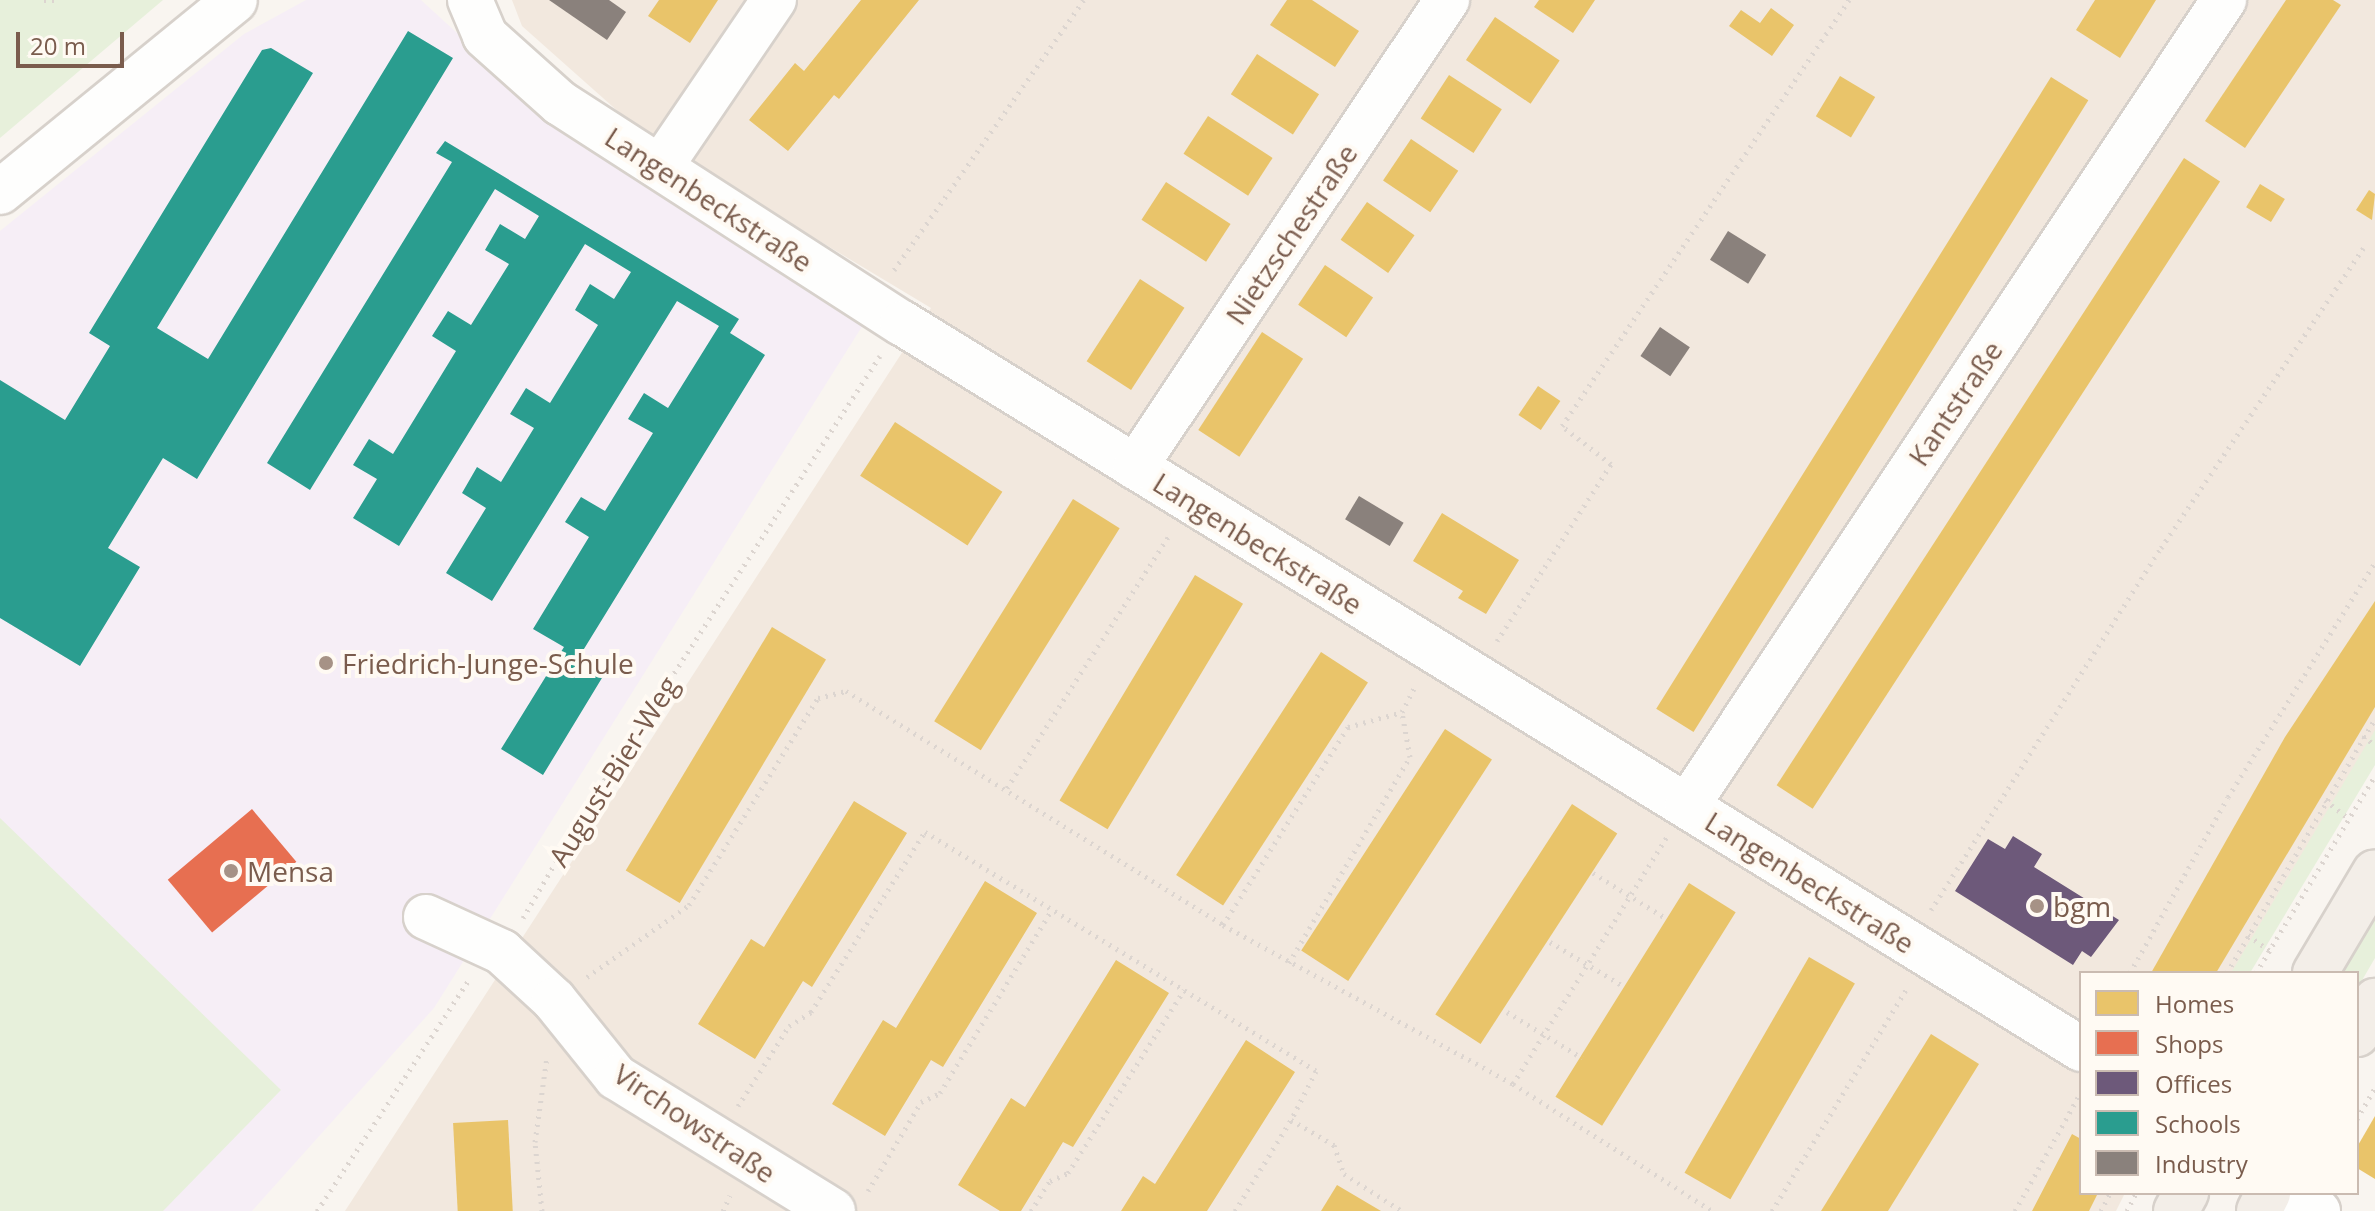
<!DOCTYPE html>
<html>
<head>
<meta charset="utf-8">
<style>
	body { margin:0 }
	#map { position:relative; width:2375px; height:1211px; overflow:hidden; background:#f9f5f0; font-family:"Open Sans",sans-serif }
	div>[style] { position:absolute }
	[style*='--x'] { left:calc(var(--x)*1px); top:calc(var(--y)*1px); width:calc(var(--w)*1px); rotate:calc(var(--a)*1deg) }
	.residential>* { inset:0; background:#f2e8de }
	.education>* { inset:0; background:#f6eef6 }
	.green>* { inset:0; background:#e7f0db }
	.homes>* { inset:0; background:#e9c46a; transform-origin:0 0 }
	.shops>* { inset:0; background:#e76f51; transform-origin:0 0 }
	.offices>* { inset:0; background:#6d597a }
	.schools>* { inset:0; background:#2a9d8f }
	.industry>* { inset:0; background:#8a817c; transform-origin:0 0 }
	.path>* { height:5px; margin-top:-2.5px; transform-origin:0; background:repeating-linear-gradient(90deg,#dcd5d0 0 2px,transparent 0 8px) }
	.roads { filter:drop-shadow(2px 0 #d7d1cb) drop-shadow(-2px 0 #d7d1cb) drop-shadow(0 2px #d7d1cb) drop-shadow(0 -2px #d7d1cb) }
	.minor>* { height:44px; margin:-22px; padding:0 22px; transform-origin:22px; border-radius:22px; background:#fefefd }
	.major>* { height:44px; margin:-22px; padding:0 22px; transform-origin:22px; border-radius:22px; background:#f3eee8 }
	.dots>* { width:22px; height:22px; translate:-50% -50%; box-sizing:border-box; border:4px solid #fffaf3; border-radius:50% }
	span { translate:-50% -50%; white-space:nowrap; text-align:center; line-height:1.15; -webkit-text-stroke:8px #fffaf3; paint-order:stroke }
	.street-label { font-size:28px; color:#7a5c4d }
	.poi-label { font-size:28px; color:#7a5c4d }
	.left { translate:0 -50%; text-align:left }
	.legend { position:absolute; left:2079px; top:971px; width:280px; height:224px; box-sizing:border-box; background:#fffaf3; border:2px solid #cabbb1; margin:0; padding:10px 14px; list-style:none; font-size:24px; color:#7a5c4d }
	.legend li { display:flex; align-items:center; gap:16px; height:40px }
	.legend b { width:40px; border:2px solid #cabbb1 }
	.scale { position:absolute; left:16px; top:32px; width:108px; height:36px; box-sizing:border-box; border:4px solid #7a5c4d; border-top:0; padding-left:10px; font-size:24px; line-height:28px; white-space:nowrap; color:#7a5c4d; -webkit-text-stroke:6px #fffaf3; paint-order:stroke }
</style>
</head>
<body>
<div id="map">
	<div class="residential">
		<i style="clip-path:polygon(512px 0,2375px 0,2375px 749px,2242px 973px,2081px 973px,2081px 1193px,2125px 1193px,2116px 1211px,345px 1211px,931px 308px,648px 138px,522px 26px)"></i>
	</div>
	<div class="education">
		<i style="clip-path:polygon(306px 0,421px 0,529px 99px,868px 317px,434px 1008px,252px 1211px,0 1211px,0 231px,244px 34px)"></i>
	</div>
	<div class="green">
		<i style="clip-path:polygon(0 0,163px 0,0 138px)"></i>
		<i style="clip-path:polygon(2375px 730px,2375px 765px,2250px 973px,2231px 973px)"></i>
		<i style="clip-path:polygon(0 818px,281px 1090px,163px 1211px,0 1211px)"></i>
		<i style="clip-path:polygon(2375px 897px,2375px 958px,2357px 989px,2357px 973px,2343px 973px)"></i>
	</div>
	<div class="homes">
		<i style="clip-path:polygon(659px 0,718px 0,690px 43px,648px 16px)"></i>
		<i style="clip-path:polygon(861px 0,919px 0,839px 99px,834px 95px,788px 151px,749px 120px,795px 63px,804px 71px)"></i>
		<i style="clip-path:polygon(1287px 0,1312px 0,1359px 31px,1335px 67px,1270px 25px)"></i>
		<i style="clip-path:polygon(1539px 0,1595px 0,1573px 33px,1534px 7px)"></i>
		<i style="clip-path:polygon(2095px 0,2156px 0,2120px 58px,2076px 30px)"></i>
		<i style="clip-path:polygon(2286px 0,2333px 0,2341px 5px,2245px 148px,2205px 121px)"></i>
		<i style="clip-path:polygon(1771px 8px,1794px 25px,1772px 56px,1729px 26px,1741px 10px,1760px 23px)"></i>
		<i style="left:1495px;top:17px;width:78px;height:52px;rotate:34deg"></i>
		<i style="left:1257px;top:54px;width:74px;height:48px;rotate:33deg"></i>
		<i style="left:1449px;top:75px;width:63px;height:52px;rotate:33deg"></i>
		<i style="left:1840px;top:76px;width:41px;height:47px;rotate:31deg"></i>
		<i style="left:2051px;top:77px;width:44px;height:745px;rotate:32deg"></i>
		<i style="left:1208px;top:116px;width:77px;height:45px;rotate:33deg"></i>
		<i style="left:1411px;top:139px;width:57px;height:50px;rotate:34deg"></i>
		<i style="left:2184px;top:158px;width:43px;height:748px;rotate:33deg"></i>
		<i style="left:1166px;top:182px;width:77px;height:45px;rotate:33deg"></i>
		<i style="left:2260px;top:184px;width:29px;height:27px;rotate:31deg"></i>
		<i style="clip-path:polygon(2369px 190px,2375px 194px,2372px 220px,2356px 210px)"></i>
		<i style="left:1367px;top:202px;width:58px;height:46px;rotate:35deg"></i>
		<i style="left:1325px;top:265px;width:58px;height:48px;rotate:34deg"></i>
		<i style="left:1140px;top:279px;width:53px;height:98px;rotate:33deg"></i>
		<i style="left:1262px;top:332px;width:49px;height:117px;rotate:33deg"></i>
		<i style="left:1538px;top:386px;width:27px;height:35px;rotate:34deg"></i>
		<i style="left:895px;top:422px;width:128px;height:64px;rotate:33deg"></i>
		<i style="left:1073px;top:499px;width:55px;height:262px;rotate:32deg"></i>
		<i style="clip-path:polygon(1442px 513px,1519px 560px,1486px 614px,1458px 598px,1463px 591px,1413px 561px)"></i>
		<i style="left:1195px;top:575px;width:56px;height:263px;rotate:31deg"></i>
		<i style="clip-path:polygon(2375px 601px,2375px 707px,2216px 973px,2151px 973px,2285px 737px)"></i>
		<i style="left:772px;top:627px;width:63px;height:284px;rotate:31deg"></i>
		<i style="left:1321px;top:652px;width:56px;height:266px;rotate:33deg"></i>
		<i style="left:1445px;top:729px;width:56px;height:264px;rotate:33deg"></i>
		<i style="clip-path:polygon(854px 801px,907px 833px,812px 987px,803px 981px,755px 1059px,698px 1024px,751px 939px,764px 947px)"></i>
		<i style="left:1572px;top:804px;width:54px;height:251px;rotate:33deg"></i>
		<i style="clip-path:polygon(985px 881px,1037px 913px,943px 1067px,931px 1060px,885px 1136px,832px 1104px,883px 1020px,896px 1028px)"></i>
		<i style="left:1689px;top:883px;width:55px;height:252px;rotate:32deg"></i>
		<i style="left:1809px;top:957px;width:53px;height:249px;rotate:30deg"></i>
		<i style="clip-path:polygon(1116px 960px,1169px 993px,1073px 1147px,1063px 1142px,1021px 1211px,1000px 1211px,958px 1185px,1011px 1098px,1025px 1107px)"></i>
		<i style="clip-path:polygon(1931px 1034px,1979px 1064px,1888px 1211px,1821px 1211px)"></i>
		<i style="clip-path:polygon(1246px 1040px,1295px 1072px,1207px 1211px,1121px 1211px,1143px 1176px,1155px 1184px)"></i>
		<i style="clip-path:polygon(2375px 1116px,2375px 1179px,2357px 1168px,2357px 1147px)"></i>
		<i style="left:508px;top:1120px;width:91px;height:55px;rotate:87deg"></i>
		<i style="clip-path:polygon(2072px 1134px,2081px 1139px,2081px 1193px,2098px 1193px,2089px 1211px,2032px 1211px)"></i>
		<i style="clip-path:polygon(1337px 1185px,1381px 1211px,1321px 1211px)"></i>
	</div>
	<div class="shops">
		<i style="left:252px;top:809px;width:69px;height:110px;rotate:50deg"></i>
	</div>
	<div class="offices">
		<i style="clip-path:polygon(2013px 836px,2042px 854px,2034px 867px,2119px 920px,2091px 957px,2082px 951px,2073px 965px,1955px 891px,1988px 839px,2005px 849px)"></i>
	</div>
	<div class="schools">
		<i style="clip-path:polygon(408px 31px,453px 58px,197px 479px,163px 458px,108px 548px,140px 567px,80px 666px,0 618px,0 380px,65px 420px,110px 346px,89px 333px,262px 50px,271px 48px,313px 73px,157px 328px,208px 359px)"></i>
		<i style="clip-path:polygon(445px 141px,739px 319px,730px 333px,765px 355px,579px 657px,605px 673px,543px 775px,501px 749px,564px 647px,533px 629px,589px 537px,565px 522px,581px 497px,605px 511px,653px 433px,628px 419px,644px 393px,668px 408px,719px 326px,677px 301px,492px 601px,446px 573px,486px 508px,462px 493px,477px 467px,501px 482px,534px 428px,510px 414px,526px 388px,550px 403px,598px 325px,575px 310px,590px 284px,614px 299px,631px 272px,585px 244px,399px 546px,353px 518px,377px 479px,353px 465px,369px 439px,393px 454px,456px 351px,432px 336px,448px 311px,471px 325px,509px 264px,485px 250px,500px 224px,525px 239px,539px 216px,495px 189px,310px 490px,267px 463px,452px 162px,436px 153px)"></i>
	</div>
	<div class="industry">
		<i style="clip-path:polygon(549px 0,609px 0,626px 12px,607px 40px)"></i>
		<i style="left:1728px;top:231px;width:45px;height:34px;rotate:32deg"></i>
		<i style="left:1660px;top:327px;width:36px;height:35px;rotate:34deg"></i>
		<i style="left:1359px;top:496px;width:52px;height:27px;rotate:31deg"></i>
	</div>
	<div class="path">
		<i style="--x:44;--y:0;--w:13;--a:0"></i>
		<i style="--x:894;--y:270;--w:330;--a:-54.9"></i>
		<i style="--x:1497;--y:641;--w:211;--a:-57.2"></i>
		<i style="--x:1611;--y:464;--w:62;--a:-142.2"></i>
		<i style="--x:1562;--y:426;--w:514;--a:-56.03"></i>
		<i style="--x:2363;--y:736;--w:15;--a:37"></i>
		<i style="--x:1007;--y:788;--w:303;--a:-57.3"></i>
		<i style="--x:2325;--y:800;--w:29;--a:38"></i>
		<i style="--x:1593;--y:873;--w:87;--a:31.9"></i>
		<i style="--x:1931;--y:910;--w:429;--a:-57.6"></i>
		<i style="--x:2161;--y:548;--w:362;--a:-56"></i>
		<i style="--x:523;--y:918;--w:152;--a:-59.6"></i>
		<i style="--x:600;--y:787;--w:514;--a:-56.99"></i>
		<i style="--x:1223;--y:925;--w:234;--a:-57.7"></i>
		<i style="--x:1348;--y:727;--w:56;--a:-15.5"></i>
		<i style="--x:2248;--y:935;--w:29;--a:36"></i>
		<i style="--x:1550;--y:942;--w:87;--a:31"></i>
		<i style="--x:1289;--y:963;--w:239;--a:-59.6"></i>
		<i style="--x:1410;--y:757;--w:46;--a:-100.1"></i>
		<i style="--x:1402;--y:712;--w:31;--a:-63"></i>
		<i style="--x:2130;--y:973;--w:201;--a:-60.9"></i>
		<i style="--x:2228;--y:797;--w:276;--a:-57.9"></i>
		<i style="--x:2227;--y:973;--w:294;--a:-59.8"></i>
		<i style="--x:2256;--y:973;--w:230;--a:-58.9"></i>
		<i style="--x:587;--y:977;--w:125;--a:-35.2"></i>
		<i style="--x:689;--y:905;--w:244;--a:-58.1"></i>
		<i style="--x:818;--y:698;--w:29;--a:-14"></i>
		<i style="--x:846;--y:691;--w:444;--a:31.8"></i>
		<i style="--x:1223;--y:925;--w:331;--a:28.7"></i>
		<i style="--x:1513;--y:1084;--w:236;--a:32.5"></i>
		<i style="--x:1507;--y:1012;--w:88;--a:31.5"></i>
		<i style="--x:1513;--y:1084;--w:291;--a:-58.1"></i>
		<i style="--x:738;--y:1106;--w:95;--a:-57.5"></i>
		<i style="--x:789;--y:1026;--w:26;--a:-32"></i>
		<i style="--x:811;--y:1012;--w:213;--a:-57.7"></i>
		<i style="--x:925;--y:832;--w:458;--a:31.4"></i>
		<i style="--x:1316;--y:1071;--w:55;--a:117"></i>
		<i style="--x:1291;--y:1120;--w:50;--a:30.2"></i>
		<i style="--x:1334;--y:1145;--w:31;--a:71"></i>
		<i style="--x:1344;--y:1174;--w:69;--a:32.5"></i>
		<i style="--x:2357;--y:1119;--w:36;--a:-60"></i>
		<i style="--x:868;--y:1191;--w:104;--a:-59.2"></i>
		<i style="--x:921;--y:1102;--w:21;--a:-25"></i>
		<i style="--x:940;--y:1093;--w:213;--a:-58.6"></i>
		<i style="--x:317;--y:1211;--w:275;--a:-56.7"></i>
		<i style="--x:542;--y:1211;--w:69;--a:-95.8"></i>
		<i style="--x:535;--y:1142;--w:86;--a:-82"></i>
		<i style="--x:723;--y:1211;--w:17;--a:-66"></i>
		<i style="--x:1031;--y:1211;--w:36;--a:-58"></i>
		<i style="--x:1050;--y:1181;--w:20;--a:-24"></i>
		<i style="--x:1068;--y:1173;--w:217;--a:-57.6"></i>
		<i style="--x:1235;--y:1211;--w:107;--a:-58.4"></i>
		<i style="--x:1772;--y:1211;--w:263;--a:-58.8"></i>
		<i style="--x:2015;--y:1211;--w:136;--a:-61"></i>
		<i style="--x:2101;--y:1211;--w:20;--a:-63"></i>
		<i style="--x:2127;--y:1211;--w:20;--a:-63"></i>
	</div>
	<div class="roads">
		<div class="minor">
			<i style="--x:470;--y:0;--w:39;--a:67"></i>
			<i style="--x:485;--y:36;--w:101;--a:41.8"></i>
			<i style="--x:560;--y:103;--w:407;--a:32.8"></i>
			<i style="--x:902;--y:323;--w:1385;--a:31.62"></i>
			<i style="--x:661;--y:166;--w:201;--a:-55.8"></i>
			<i style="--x:0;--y:192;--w:303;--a:-39.2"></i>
			<i style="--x:1135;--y:467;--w:562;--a:-56.25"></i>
			<i style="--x:1687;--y:806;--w:969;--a:-56.33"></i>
			<i style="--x:426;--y:917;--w:84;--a:24.7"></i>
			<i style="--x:502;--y:952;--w:71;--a:42.7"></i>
			<i style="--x:554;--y:1000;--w:99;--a:51.2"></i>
			<i style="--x:616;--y:1077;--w:255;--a:31.7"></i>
			<i style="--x:2293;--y:1193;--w:31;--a:36"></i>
		</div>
		<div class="major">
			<i style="--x:2315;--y:973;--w:117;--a:-59.3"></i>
			<i style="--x:2357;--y:1034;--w:38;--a:-61"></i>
			<i style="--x:2176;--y:1211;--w:21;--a:-61"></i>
			<i style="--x:2259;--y:1211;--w:20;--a:-63"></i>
		</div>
	</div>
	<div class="dots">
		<i style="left:326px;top:663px;background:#a69286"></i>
		<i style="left:231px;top:871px;background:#a69286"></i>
		<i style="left:2037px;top:906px;background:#a69286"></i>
	</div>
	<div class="street-label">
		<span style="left:709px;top:199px;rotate:33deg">Langenbeckstraße</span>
		<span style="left:1291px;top:234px;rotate:-56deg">Nietzschestraße</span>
		<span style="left:1955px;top:403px;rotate:-56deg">Kantstraße</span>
		<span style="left:1258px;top:543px;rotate:32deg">Langenbeckstraße</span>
		<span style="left:613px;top:771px;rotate:-58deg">August-Bier-Weg</span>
		<span style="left:1810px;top:882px;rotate:32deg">Langenbeckstraße</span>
		<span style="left:695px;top:1123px;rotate:34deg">Virchowstraße</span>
	</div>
	<div class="poi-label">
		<span class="left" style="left:342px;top:663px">Friedrich-Junge-Schule</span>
		<span class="left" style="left:247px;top:871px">Mensa</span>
		<span class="left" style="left:2053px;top:906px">bgm</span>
	</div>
	<ul class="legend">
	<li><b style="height:22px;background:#e9c46a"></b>Homes</li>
	<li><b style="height:22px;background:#e76f51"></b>Shops</li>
	<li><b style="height:22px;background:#6d597a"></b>Offices</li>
	<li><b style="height:22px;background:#2a9d8f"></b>Schools</li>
	<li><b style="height:22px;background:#8a817c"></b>Industry</li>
	</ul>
	<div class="scale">20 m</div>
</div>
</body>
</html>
